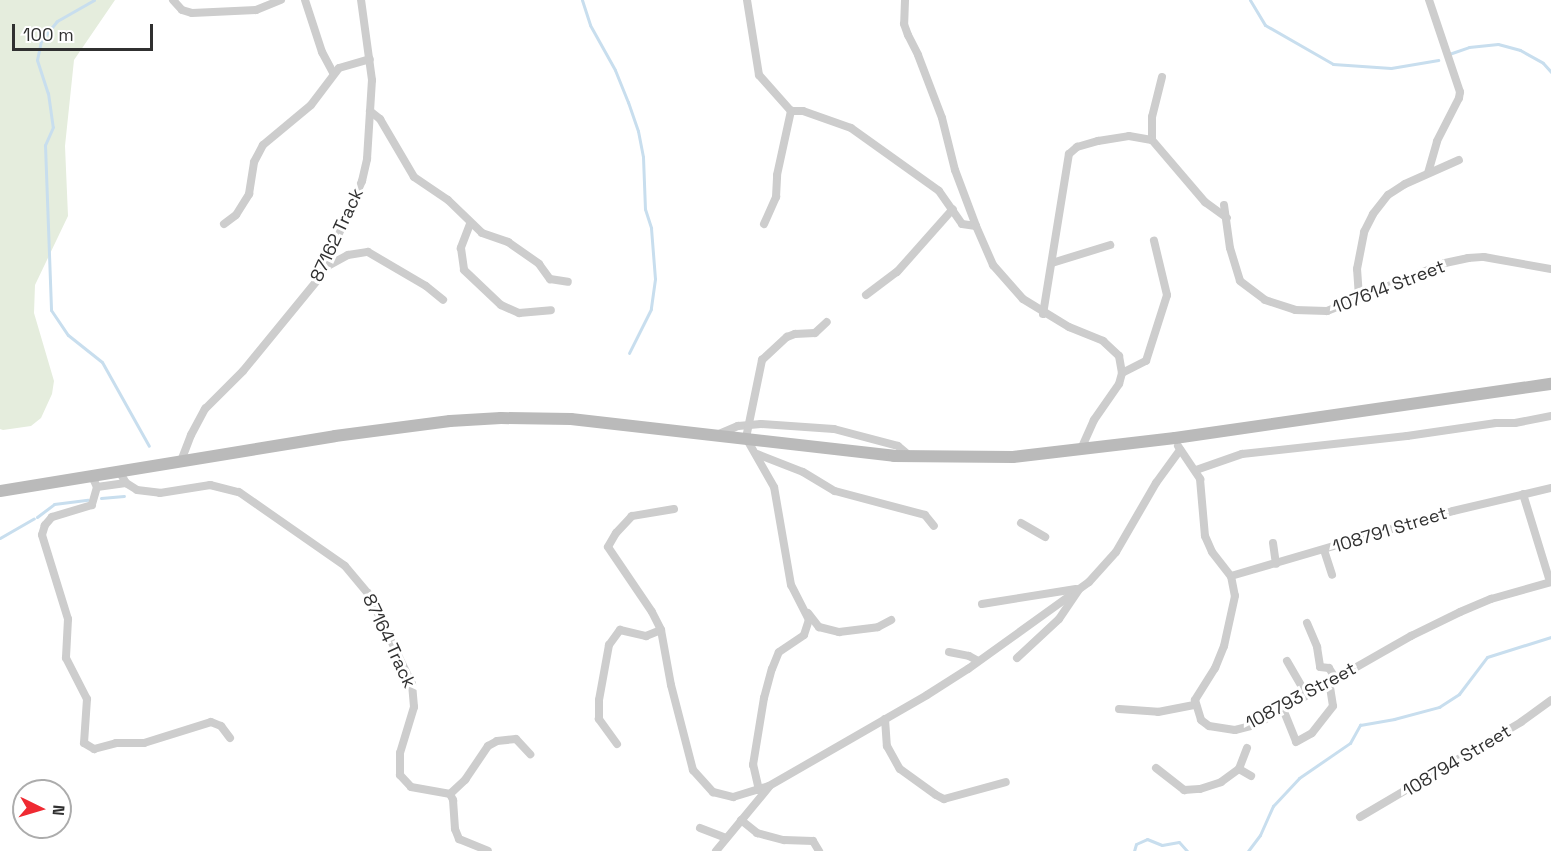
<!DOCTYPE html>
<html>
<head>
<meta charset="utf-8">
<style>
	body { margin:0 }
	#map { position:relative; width:1551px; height:851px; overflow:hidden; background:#fff; font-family:"Space Grotesk",sans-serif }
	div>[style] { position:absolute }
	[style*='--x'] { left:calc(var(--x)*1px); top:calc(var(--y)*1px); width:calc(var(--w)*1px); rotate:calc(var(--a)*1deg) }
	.green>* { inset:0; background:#e5eddd }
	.stream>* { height:3px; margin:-1.5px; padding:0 1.5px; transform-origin:1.5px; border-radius:1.5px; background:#c8deee }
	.street>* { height:8px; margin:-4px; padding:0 4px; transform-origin:4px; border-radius:4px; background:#cdcdcd }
	.secondary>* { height:12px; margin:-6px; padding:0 6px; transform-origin:6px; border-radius:6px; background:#bababa }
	span { translate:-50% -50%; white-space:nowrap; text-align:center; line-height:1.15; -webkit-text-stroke:6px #fff; paint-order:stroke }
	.street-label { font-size:18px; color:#303030 }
	.north { position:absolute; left:12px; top:779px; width:60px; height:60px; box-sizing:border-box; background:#fff; border:2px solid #acacac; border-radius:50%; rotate:95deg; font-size:16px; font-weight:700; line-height:24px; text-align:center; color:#303030 }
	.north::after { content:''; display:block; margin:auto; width:21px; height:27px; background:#ef2a32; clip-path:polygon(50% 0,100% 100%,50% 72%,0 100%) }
	.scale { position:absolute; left:12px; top:24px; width:141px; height:27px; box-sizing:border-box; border:3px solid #303030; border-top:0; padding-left:8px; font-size:18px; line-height:21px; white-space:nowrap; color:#303030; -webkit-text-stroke:4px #fff; paint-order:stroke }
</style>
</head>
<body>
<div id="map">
	<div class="green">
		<i style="clip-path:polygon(0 0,115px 0,74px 60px,65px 146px,68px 216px,35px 285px,34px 313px,54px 381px,52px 394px,41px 418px,31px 426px,3px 430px,0 429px)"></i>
	</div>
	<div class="stream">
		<i style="--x:94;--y:0;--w:43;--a:150.4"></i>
		<i style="--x:57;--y:21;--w:26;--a:129"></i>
		<i style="--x:41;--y:41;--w:19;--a:102"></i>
		<i style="--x:37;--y:60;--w:35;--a:72"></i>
		<i style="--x:48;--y:93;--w:34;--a:82"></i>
		<i style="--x:53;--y:127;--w:20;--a:114"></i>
		<i style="--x:45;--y:145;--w:165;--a:87.9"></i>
		<i style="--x:51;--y:310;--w:30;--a:56"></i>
		<i style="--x:68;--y:335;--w:43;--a:38.5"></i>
		<i style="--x:102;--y:362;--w:96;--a:60.8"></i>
		<i style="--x:582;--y:0;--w:26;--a:72"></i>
		<i style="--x:590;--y:25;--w:51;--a:60.9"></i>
		<i style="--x:615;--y:70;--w:35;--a:68"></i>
		<i style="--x:628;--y:102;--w:31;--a:71"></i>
		<i style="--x:638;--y:131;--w:26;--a:79"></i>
		<i style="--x:643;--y:157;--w:52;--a:87.8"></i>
		<i style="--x:645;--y:209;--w:20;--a:72"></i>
		<i style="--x:651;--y:228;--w:51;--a:85.5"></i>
		<i style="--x:655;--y:279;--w:30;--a:98"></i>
		<i style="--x:651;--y:309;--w:49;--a:116.6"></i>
		<i style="--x:1250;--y:0;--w:29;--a:59"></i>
		<i style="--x:1265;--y:25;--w:78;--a:29.8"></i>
		<i style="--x:1333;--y:64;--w:58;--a:3.9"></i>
		<i style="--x:1391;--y:68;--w:48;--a:-9.7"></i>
		<i style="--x:1449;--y:54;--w:21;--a:-19"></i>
		<i style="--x:1469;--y:47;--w:29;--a:-6"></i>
		<i style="--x:1498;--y:44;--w:23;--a:15"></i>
		<i style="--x:1520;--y:50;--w:26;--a:29"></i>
		<i style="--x:1543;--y:63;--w:12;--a:48"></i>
		<i style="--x:101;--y:498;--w:23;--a:-5"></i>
		<i style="--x:37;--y:517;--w:21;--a:-37"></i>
		<i style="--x:54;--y:504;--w:34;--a:-7"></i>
		<i style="--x:0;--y:538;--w:39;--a:-30"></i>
		<i style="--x:1134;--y:851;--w:7;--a:-74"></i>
		<i style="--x:1136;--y:844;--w:12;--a:-24"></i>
		<i style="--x:1147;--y:839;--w:16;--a:22"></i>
		<i style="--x:1162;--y:845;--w:17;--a:-10"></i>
		<i style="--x:1179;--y:842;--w:12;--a:48"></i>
		<i style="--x:1248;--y:851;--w:20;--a:-53"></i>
		<i style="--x:1260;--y:835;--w:32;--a:-66"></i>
		<i style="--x:1273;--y:806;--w:38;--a:-47"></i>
		<i style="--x:1299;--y:778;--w:62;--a:-34.5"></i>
		<i style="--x:1350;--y:743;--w:21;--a:-61"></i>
		<i style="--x:1360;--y:725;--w:35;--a:-10"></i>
		<i style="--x:1394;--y:719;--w:47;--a:-14.9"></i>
		<i style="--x:1439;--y:707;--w:24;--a:-33"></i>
		<i style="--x:1459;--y:694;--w:46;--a:-52.9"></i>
		<i style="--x:1487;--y:657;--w:67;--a:-17.4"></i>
	</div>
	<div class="street">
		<i style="--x:173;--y:0;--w:13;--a:48"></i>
		<i style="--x:182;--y:10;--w:10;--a:17"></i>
		<i style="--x:192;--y:13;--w:64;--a:-2.7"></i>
		<i style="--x:256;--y:10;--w:27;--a:-22"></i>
		<i style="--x:305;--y:0;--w:55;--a:71.9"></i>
		<i style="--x:322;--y:52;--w:24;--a:62"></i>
		<i style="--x:747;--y:0;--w:76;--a:80.9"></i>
		<i style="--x:759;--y:75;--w:48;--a:48.4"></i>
		<i style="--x:791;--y:111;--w:12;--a:0"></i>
		<i style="--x:803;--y:111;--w:51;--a:19.5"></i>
		<i style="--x:851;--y:128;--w:108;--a:35.6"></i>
		<i style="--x:939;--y:191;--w:40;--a:55.1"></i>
		<i style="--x:962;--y:224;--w:14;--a:8"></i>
		<i style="--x:905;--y:0;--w:24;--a:92"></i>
		<i style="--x:904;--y:24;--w:12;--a:70"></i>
		<i style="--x:908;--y:35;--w:22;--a:63"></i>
		<i style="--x:918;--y:55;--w:67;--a:69.1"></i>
		<i style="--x:942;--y:118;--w:54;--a:76"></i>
		<i style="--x:955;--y:170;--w:60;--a:69.4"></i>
		<i style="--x:976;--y:226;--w:43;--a:66.4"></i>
		<i style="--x:993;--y:265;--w:45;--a:48.6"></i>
		<i style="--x:1023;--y:299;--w:54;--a:31.3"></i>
		<i style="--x:1069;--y:327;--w:37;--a:22"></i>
		<i style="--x:1103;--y:341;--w:22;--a:43"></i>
		<i style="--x:1119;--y:356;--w:17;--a:80"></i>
		<i style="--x:1122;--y:373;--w:11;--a:105"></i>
		<i style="--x:1119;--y:384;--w:44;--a:124.8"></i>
		<i style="--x:1094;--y:420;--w:32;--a:114"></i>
		<i style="--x:1162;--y:77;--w:41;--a:104"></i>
		<i style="--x:1152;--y:117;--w:23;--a:90"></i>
		<i style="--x:1152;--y:140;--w:82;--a:49.5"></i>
		<i style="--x:1205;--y:202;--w:27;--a:36"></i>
		<i style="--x:370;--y:111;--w:13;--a:39"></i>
		<i style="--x:380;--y:119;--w:67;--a:59.6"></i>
		<i style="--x:414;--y:177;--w:41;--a:34.1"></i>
		<i style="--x:448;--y:200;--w:47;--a:44.1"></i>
		<i style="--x:482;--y:233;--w:28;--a:19"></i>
		<i style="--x:508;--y:242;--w:38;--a:35"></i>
		<i style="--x:539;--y:264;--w:19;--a:54"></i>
		<i style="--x:550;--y:279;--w:18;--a:9"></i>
		<i style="--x:1428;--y:173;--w:33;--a:-74"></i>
		<i style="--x:1437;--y:141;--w:48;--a:-62.9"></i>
		<i style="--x:1459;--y:98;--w:6;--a:-81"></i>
		<i style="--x:1460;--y:92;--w:97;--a:-108.6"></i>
		<i style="--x:1224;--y:205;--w:43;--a:82.1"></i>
		<i style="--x:1230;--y:248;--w:34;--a:73"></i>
		<i style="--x:1240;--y:281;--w:31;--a:37"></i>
		<i style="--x:1265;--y:300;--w:32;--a:18"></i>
		<i style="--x:1295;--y:310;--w:32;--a:2"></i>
		<i style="--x:1327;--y:311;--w:127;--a:-22.1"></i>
		<i style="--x:1445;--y:263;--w:24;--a:-12"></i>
		<i style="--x:1468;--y:258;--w:16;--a:-4"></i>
		<i style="--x:1484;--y:257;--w:68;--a:10.2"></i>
		<i style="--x:224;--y:224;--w:15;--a:-37"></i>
		<i style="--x:236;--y:215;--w:25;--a:-58"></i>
		<i style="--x:249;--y:194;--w:32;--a:-81"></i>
		<i style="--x:254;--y:162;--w:19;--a:-62"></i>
		<i style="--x:263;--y:145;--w:62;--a:-39.8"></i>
		<i style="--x:311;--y:105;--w:46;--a:-52.9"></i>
		<i style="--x:339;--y:68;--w:32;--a:-16"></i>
		<i style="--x:470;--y:224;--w:26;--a:111"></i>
		<i style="--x:461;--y:248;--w:22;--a:82"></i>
		<i style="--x:464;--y:270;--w:51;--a:43.4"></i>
		<i style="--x:501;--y:305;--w:20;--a:24"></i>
		<i style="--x:519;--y:313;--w:32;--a:-5"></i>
		<i style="--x:764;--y:224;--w:30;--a:-66"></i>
		<i style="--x:776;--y:197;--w:22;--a:-87"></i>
		<i style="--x:777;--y:175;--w:66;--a:-77.7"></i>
		<i style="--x:1052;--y:263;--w:61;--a:-17.2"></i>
		<i style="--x:326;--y:267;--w:25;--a:-29"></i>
		<i style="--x:348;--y:255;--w:20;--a:-9"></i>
		<i style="--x:368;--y:252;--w:67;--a:30.4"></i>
		<i style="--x:426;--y:286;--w:22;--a:39"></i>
		<i style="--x:866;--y:295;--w:39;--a:-37"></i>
		<i style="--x:897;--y:272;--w:84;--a:-48.4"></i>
		<i style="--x:1359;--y:297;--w:28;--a:-94"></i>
		<i style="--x:1357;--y:269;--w:38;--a:-79"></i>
		<i style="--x:1364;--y:232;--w:20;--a:-63"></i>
		<i style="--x:1373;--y:214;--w:24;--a:-52"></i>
		<i style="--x:1388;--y:195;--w:20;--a:-33"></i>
		<i style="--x:1405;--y:184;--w:59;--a:-24"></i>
		<i style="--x:1043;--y:314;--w:162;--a:-80.8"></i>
		<i style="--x:1069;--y:154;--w:11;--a:-41"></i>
		<i style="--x:1077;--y:147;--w:22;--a:-16"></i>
		<i style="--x:1098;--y:141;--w:31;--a:-9"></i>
		<i style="--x:1129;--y:136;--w:23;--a:10"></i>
		<i style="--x:1122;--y:373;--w:27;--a:-27"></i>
		<i style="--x:1146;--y:361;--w:69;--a:-72.3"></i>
		<i style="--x:1167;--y:295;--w:56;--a:-103.5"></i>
		<i style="--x:719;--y:434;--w:21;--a:-23"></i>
		<i style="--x:738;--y:426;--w:23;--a:-5"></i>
		<i style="--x:761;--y:424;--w:73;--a:3.9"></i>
		<i style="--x:834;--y:429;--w:66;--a:14.9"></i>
		<i style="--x:898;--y:446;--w:16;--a:40"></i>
		<i style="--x:1178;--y:446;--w:40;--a:56"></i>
		<i style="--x:1200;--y:479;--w:57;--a:85"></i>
		<i style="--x:1205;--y:536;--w:17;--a:66"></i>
		<i style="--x:1212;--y:552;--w:31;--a:52"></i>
		<i style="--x:1231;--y:576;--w:20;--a:79"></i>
		<i style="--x:1235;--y:596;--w:51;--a:102.4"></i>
		<i style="--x:1224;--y:646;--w:24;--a:112"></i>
		<i style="--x:1215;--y:668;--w:38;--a:122"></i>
		<i style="--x:1195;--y:700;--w:21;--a:73"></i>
		<i style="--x:1201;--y:720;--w:10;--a:37"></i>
		<i style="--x:1209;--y:726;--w:26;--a:9"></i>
		<i style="--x:1235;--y:730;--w:21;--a:-14"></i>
		<i style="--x:1255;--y:725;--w:180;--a:-29.7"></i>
		<i style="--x:1411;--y:636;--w:55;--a:-26.1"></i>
		<i style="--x:1460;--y:612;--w:34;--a:-23"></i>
		<i style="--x:1491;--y:599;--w:62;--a:-15.8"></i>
		<i style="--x:757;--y:454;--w:49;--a:21.4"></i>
		<i style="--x:803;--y:472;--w:37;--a:31"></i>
		<i style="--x:835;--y:491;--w:93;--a:14.9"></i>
		<i style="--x:925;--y:515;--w:14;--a:51"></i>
		<i style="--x:181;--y:461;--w:28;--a:-69"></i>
		<i style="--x:191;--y:435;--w:30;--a:-62"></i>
		<i style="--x:205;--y:409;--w:54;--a:-45"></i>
		<i style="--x:243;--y:371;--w:122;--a:-50.7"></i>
		<i style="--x:320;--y:277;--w:105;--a:-66.4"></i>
		<i style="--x:362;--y:181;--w:23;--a:-77"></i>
		<i style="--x:367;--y:159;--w:79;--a:-86.4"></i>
		<i style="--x:372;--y:80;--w:81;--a:-97.8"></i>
		<i style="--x:1196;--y:470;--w:49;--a:-19.2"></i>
		<i style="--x:1242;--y:454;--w:166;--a:-6.2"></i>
		<i style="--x:1407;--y:436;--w:90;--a:-8.3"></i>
		<i style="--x:1496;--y:423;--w:19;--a:0"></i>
		<i style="--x:1515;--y:423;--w:37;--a:-11"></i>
		<i style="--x:119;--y:471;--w:14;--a:60"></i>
		<i style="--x:126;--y:483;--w:13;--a:32"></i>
		<i style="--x:137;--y:490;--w:23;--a:7"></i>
		<i style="--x:160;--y:493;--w:51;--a:-9.1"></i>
		<i style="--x:210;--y:485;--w:30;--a:14"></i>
		<i style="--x:239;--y:492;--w:129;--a:34.9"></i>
		<i style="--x:345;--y:566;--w:35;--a:50"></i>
		<i style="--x:368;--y:593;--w:101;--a:64.2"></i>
		<i style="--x:412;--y:684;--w:23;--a:85"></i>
		<i style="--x:414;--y:707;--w:48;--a:106.9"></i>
		<i style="--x:400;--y:753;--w:22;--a:90"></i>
		<i style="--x:400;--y:775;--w:16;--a:47"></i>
		<i style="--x:411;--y:787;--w:40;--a:10"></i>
		<i style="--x:450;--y:794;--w:7;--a:63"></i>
		<i style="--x:453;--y:800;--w:29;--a:86"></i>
		<i style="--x:455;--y:829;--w:11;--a:68"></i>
		<i style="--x:459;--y:839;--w:31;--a:22"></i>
		<i style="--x:92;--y:476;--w:12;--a:66"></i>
		<i style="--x:97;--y:487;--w:19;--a:106"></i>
		<i style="--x:92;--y:505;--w:42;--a:163.3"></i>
		<i style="--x:52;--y:517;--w:11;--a:131"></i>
		<i style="--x:45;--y:525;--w:10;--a:107"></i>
		<i style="--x:42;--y:535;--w:88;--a:72.8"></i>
		<i style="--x:68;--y:619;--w:39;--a:93"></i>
		<i style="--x:66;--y:658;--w:46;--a:62.9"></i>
		<i style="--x:87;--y:699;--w:44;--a:93.9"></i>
		<i style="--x:84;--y:743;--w:12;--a:31"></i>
		<i style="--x:94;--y:749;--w:23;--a:-15"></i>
		<i style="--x:116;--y:743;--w:28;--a:0"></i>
		<i style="--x:144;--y:743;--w:70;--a:-17.4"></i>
		<i style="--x:211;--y:722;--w:11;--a:22"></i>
		<i style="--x:221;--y:726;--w:15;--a:53"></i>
		<i style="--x:97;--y:487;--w:29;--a:-8"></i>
		<i style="--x:1523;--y:494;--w:92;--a:72.9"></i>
		<i style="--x:674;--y:509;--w:43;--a:170.5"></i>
		<i style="--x:632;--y:516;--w:23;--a:133"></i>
		<i style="--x:616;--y:533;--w:16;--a:120"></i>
		<i style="--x:608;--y:547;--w:78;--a:55.9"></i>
		<i style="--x:652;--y:612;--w:20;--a:63"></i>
		<i style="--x:661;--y:630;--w:56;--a:79.7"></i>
		<i style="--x:671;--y:685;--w:88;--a:75.5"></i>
		<i style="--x:693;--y:770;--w:30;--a:48"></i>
		<i style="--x:713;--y:792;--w:21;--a:14"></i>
		<i style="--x:733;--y:797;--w:38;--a:-17"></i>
		<i style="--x:769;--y:786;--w:182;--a:-29.9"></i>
		<i style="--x:927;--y:695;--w:49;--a:-32.4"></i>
		<i style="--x:968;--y:669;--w:149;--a:-35.7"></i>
		<i style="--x:1089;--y:582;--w:40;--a:-48"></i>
		<i style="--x:1116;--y:552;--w:80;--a:-59.9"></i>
		<i style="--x:1156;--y:483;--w:41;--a:-54"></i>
		<i style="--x:1021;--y:523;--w:28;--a:30"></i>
		<i style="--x:1273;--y:543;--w:21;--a:82"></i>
		<i style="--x:1324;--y:550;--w:26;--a:72"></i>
		<i style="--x:1231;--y:576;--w:231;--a:-16.3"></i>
		<i style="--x:1453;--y:511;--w:101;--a:-13.2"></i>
		<i style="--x:982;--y:604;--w:95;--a:-9.1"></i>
		<i style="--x:808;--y:613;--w:18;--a:52"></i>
		<i style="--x:819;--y:627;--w:21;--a:14"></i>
		<i style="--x:839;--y:632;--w:39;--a:-7"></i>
		<i style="--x:878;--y:627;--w:15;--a:-28"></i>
		<i style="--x:1307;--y:623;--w:26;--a:67"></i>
		<i style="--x:1317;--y:647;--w:20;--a:81"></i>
		<i style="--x:1320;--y:667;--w:9;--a:6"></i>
		<i style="--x:1329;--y:668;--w:13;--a:58"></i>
		<i style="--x:949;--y:652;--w:20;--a:11"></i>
		<i style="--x:969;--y:656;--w:10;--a:29"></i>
		<i style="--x:1017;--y:658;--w:57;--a:-42.9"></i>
		<i style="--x:1059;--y:619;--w:36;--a:-56"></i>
		<i style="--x:1287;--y:661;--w:39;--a:60"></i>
		<i style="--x:1119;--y:709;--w:39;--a:4"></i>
		<i style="--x:1158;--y:712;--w:38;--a:-11"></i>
		<i style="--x:1283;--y:709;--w:35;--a:68"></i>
		<i style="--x:1296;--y:742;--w:18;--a:-29"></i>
		<i style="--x:1312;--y:733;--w:34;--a:-52"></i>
		<i style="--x:1333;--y:706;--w:24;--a:-99"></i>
		<i style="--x:885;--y:719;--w:27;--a:86"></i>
		<i style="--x:887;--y:746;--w:26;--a:61"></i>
		<i style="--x:900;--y:769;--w:44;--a:35.8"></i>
		<i style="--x:936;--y:795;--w:9;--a:27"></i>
		<i style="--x:944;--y:799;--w:64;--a:-15.3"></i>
		<i style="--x:617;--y:744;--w:31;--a:-126"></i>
		<i style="--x:599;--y:719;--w:19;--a:-90"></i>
		<i style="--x:599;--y:700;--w:56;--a:-79.7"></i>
		<i style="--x:609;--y:645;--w:19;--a:-54"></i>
		<i style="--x:620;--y:630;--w:27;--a:13"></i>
		<i style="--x:646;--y:636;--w:16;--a:-22"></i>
		<i style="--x:1247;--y:748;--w:22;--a:111"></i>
		<i style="--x:1239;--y:769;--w:14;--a:30"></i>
		<i style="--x:1156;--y:768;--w:36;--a:38"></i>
		<i style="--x:1184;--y:790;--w:16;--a:-4"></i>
		<i style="--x:1200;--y:789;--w:22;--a:-18"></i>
		<i style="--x:1221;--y:782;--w:22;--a:-36"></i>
		<i style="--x:759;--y:790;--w:26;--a:-103"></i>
		<i style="--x:753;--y:765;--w:68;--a:-80.7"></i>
		<i style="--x:764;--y:698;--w:30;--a:-75"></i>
		<i style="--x:772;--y:669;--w:18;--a:-68"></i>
		<i style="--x:779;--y:652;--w:30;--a:-34"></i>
		<i style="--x:804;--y:635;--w:16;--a:-72"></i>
		<i style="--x:809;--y:620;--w:39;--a:-117"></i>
		<i style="--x:791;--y:585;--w:99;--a:-99.8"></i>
		<i style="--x:774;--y:487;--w:56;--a:-119.7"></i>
		<i style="--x:746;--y:438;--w:80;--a:-78.4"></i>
		<i style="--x:762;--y:360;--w:34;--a:-43"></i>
		<i style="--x:787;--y:337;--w:9;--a:-21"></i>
		<i style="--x:795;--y:334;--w:20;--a:-3"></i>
		<i style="--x:815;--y:333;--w:16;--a:-43"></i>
		<i style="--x:450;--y:794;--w:21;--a:-43"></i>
		<i style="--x:465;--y:780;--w:41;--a:-55.9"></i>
		<i style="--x:488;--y:746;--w:10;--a:-29"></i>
		<i style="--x:497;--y:741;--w:19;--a:-6"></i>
		<i style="--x:516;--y:739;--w:21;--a:47"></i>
		<i style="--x:1360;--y:817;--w:187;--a:-30.5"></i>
		<i style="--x:1521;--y:722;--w:37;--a:-36"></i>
		<i style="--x:741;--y:820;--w:21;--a:39"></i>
		<i style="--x:757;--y:833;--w:28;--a:15"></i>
		<i style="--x:784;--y:840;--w:29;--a:2"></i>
		<i style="--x:813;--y:841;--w:12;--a:59"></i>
		<i style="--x:700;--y:828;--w:28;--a:21"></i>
		<i style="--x:716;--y:851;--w:83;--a:-50.4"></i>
	</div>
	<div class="secondary">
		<i style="--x:0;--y:491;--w:339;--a:-9.3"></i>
		<i style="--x:335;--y:436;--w:116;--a:-7.4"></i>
		<i style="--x:450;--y:421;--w:51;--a:-3.4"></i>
		<i style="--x:501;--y:418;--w:70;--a:0.8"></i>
		<i style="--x:571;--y:419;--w:325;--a:6.5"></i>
		<i style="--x:894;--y:456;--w:119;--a:0.5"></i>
		<i style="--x:1013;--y:457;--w:163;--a:-6.7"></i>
		<i style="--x:1175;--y:438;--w:380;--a:-8.2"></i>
	</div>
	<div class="street-label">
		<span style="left:337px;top:235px;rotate:-65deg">87162 Track</span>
		<span style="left:1389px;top:287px;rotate:-21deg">107614 Street</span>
		<span style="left:1390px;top:530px;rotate:-17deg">108791 Street</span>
		<span style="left:389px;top:641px;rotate:65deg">87164 Track</span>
		<span style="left:1301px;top:696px;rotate:-28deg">108793 Street</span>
		<span style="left:1457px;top:761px;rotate:-31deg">108794 Street</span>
	</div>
	<div class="north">N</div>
	<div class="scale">100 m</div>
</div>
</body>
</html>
